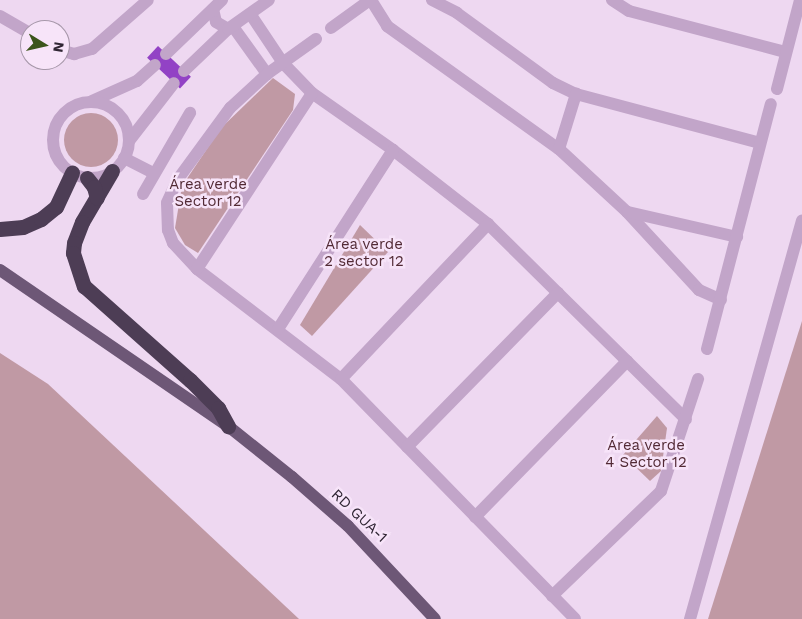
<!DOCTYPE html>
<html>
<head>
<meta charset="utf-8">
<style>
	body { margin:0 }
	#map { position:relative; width:802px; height:619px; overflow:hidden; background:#eed8f1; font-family:"Work Sans",sans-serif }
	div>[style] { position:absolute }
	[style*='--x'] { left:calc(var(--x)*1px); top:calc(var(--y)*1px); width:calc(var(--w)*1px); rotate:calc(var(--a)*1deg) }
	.green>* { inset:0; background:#c099a4 }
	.round { border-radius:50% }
	.building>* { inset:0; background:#9242c5; transform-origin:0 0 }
	.minor>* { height:12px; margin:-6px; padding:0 6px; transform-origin:6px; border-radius:6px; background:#c2a5c9 }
	.minor>.ring { margin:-6px; padding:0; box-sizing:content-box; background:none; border:12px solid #c2a5c9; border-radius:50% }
	.major>* { height:12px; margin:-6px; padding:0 6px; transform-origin:6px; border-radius:6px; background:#6d5776 }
	.highway>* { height:15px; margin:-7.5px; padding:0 7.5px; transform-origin:7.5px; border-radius:7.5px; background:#4d3d55 }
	span { translate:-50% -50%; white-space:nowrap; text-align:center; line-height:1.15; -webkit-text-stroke:5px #f7e4f9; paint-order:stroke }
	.park-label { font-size:15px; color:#522a35 }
	.street-label { font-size:15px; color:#302634 }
	.north { position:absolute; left:20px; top:20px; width:50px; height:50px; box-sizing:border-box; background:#f7e4f9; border:1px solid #a798aa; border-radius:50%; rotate:99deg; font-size:14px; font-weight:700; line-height:20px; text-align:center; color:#302634 }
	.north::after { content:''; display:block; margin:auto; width:18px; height:22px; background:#3c551c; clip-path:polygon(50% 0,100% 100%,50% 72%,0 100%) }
</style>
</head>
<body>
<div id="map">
	<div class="green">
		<i style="clip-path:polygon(273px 78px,295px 94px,293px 110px,198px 253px,185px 245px,175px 228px,182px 186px,221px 128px)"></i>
		<i class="round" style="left:64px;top:113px;width:54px;height:54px"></i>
		<i style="clip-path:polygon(360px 225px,388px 252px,312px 336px,300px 325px)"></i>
		<i style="clip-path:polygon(802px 321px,802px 619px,708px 619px)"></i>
		<i style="clip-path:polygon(0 353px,48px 384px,299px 619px,0 619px)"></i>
		<i style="clip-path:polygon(657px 416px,667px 428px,661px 471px,650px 481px,623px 455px)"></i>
	</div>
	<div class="building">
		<i style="left:158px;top:46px;width:45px;height:16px;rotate:43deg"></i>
	</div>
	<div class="minor">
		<i style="--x:371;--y:0;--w:31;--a:58"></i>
		<i style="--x:387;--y:26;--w:211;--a:35.6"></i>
		<i style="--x:559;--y:149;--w:93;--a:42.8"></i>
		<i style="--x:627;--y:212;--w:106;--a:47.3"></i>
		<i style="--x:699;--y:290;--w:24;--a:24"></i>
		<i style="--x:432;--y:0;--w:28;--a:27"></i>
		<i style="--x:457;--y:13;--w:119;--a:36.1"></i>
		<i style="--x:553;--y:83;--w:25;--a:26"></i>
		<i style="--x:576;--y:94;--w:190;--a:14.9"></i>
		<i style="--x:612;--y:0;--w:20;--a:33"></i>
		<i style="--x:629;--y:11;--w:161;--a:14.7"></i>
		<i style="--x:213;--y:9;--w:13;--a:77"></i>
		<i style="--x:216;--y:22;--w:14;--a:30"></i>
		<i style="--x:251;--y:15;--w:58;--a:56.3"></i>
		<i style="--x:283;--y:63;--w:42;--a:46"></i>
		<i style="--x:312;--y:93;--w:99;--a:35.1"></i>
		<i style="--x:393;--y:150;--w:120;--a:37.9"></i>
		<i style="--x:488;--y:224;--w:278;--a:44.6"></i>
		<i style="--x:0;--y:16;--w:34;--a:30"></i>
		<i style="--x:234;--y:28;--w:57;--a:54.3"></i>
		<i style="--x:331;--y:28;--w:48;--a:-35.7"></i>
		<i style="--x:316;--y:39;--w:60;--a:144.5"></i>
		<i style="--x:267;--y:74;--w:50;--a:137.4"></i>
		<i style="--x:230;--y:108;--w:88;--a:126.2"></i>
		<i style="--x:178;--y:179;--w:26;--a:115"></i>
		<i style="--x:167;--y:203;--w:27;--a:88"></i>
		<i style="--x:168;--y:230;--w:14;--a:69"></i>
		<i style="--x:173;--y:243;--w:35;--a:47"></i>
		<i style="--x:197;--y:269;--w:181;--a:37.4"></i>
		<i style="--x:341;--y:379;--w:335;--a:45.7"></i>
		<i style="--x:60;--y:50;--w:15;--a:16"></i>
		<i style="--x:74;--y:54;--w:19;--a:-16"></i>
		<i style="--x:92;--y:49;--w:74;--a:-41.2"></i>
		<i style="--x:166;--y:54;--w:78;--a:-44"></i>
		<i style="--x:184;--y:71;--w:61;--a:-43.7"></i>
		<i style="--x:228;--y:29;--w:50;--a:-35.3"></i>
		<i style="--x:777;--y:89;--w:92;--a:-75.5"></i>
		<i style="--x:92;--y:101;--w:49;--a:-24"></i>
		<i style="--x:137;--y:81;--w:24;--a:-42"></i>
		<i class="ring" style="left:53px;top:102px;width:64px;height:64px"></i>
		<i style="--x:129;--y:141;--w:73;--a:-52.2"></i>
		<i style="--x:559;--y:149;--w:58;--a:-72.8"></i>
		<i style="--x:124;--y:158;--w:33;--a:27"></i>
		<i style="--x:143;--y:194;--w:94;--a:-59.9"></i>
		<i style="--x:628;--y:212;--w:112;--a:12.9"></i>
		<i style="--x:197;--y:269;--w:210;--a:-56.8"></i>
		<i style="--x:278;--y:329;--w:213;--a:-57.3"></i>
		<i style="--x:707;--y:349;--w:253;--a:-75.4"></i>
		<i style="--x:341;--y:379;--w:214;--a:-46.5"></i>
		<i style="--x:407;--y:447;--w:216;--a:-45.6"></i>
		<i style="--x:475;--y:517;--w:218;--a:-45.7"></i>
		<i style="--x:552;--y:596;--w:151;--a:-43.9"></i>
		<i style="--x:661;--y:491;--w:118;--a:-71.7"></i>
		<i style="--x:690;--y:619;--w:414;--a:-74.3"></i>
	</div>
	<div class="major">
		<i style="--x:0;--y:270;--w:276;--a:34.4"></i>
		<i style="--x:228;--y:426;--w:82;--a:38.6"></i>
		<i style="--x:292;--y:477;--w:74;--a:41.2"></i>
		<i style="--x:348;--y:526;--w:127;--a:46.9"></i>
	</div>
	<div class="highway">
		<i style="--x:112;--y:171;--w:59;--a:120.5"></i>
		<i style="--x:82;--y:222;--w:22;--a:111"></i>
		<i style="--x:74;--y:243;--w:10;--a:96"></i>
		<i style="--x:73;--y:253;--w:35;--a:72"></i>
		<i style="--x:84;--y:286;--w:142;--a:41.6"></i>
		<i style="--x:190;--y:380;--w:40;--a:45"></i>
		<i style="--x:218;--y:408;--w:21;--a:61"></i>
		<i style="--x:87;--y:178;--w:11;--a:52"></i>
		<i style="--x:94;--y:187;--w:11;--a:75"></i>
		<i style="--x:0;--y:229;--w:23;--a:-5"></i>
		<i style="--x:23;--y:227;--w:20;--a:-24"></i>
		<i style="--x:41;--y:219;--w:19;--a:-39"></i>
		<i style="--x:56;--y:207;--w:38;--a:-65"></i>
	</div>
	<div class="park-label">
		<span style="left:208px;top:193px">Área verde<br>Sector 12</span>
		<span style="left:364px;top:253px">Área verde<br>2 sector 12</span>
		<span style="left:646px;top:454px">Área verde<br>4 Sector 12</span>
	</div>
	<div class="street-label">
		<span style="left:359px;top:516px;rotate:43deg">RD GUA-1</span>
	</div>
	<div class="north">N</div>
</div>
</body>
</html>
